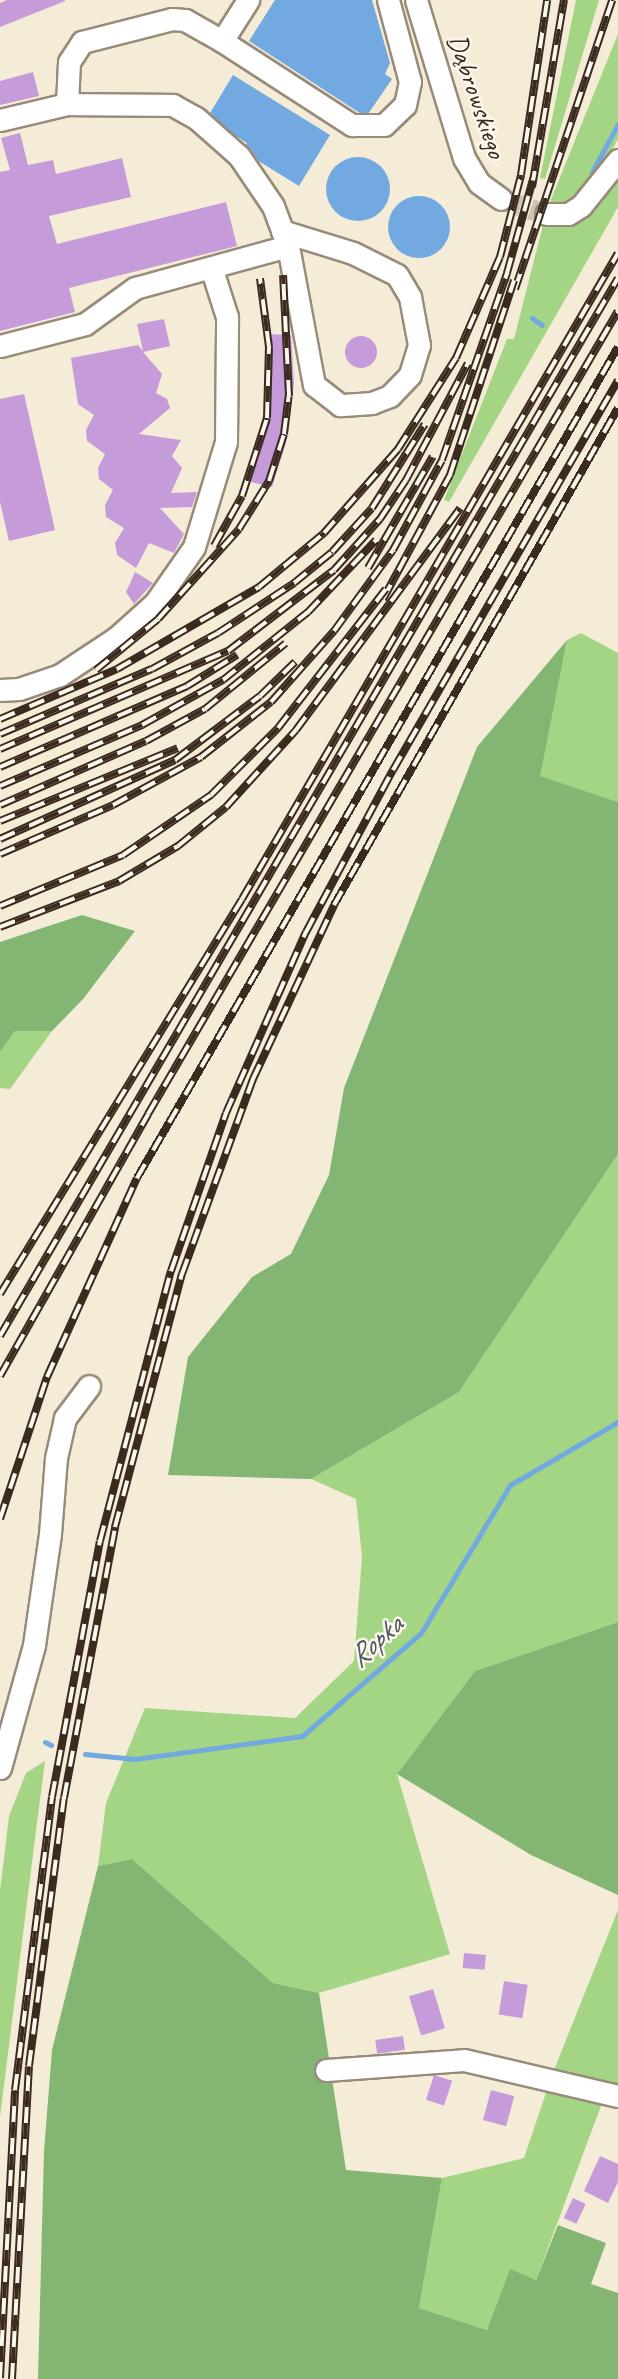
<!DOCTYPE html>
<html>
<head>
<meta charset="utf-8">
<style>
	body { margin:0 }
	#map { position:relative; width:618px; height:2379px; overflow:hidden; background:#f5ecd7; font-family:Caveat,sans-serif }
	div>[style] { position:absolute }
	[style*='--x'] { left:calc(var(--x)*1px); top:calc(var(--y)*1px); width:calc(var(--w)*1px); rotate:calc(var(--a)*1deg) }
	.green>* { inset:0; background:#a3d584 }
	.forest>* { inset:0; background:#82b672 }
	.water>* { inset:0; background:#71a9e0 }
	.round { border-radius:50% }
	.stream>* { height:5px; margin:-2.5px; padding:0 2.5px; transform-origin:2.5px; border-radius:2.5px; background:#71a9e0 }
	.building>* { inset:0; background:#c69bd9; transform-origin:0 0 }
	.minor-tunnel>* { height:21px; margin-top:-10.5px; transform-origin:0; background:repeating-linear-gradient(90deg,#d0c5b2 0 21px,transparent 0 31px) }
	.roads { filter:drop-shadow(2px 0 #988b7a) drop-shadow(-2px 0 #988b7a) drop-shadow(0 2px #988b7a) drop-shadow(0 -2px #988b7a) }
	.minor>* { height:21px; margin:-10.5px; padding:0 10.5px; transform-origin:10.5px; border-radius:10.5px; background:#fff }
	.rail>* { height:8px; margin-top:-4px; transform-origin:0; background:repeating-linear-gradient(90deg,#fbf7ec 0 16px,#3b2a1e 0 32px); box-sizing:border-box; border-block:2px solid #3b2a1e }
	span { translate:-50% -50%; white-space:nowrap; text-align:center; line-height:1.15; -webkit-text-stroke:5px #fbf7ec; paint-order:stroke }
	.street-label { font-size:28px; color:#3b2a1e }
	.water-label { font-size:30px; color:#4e5662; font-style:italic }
</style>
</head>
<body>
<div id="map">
	<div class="green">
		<i style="clip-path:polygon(576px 0,599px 0,545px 179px,540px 178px)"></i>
		<i style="clip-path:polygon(618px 34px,618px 139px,601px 170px,567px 206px,548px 207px)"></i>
		<i style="clip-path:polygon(618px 172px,618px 207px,449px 502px,444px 500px,507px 339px,514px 339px,544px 221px,567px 224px,581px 219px)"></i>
		<i style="clip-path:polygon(581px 633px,618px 653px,618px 802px,539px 776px,567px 640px)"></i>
		<i style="clip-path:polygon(15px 1031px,52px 1031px,10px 1089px,0 1088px,0 1052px)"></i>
		<i style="clip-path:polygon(618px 1154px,618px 1622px,475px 1671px,397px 1774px,450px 1954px,319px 1993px,273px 1983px,132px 1859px,98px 1866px,106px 1803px,145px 1708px,295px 1718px,354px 1661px,362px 1557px,356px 1499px,311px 1479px,459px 1392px)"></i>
		<i style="clip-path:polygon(45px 1761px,37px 1823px,0 2117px,0 1891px,9px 1816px,26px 1773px)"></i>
		<i style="clip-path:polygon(618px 1910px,618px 2086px,554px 2070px)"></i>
		<i style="clip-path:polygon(549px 2084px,604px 2098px,536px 2280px,510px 2270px,487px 2330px,419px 2308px,442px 2178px,524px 2158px)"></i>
	</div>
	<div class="forest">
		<i style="clip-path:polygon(567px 640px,540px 776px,618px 802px,618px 1154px,459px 1392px,311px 1479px,168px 1475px,188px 1357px,252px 1277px,291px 1254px,329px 1175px,344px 1088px,477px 747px)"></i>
		<i style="clip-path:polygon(82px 915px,135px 931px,83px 999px,52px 1031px,15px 1031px,0 1052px,0 942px)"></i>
		<i style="clip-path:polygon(618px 1622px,618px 1895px,531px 1855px,397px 1774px,475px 1671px)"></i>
		<i style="clip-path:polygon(132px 1859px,273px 1983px,319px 1993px,346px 2170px,442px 2178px,419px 2308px,487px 2330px,510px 2269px,536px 2280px,558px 2225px,606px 2243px,591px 2284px,618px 2293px,618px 2379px,38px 2379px,44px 2151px,52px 2050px,98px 1866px)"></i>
	</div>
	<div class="water">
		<i style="clip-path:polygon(275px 0,372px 0,390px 63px,385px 74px,392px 79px,366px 117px,249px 41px)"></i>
		<i style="clip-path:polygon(233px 75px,330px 135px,299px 186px,242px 151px,247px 143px,207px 118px)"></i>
		<i class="round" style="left:326px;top:157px;width:64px;height:64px"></i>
		<i class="round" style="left:388px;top:196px;width:62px;height:62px"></i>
	</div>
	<div class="stream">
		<i style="--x:592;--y:172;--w:55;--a:-61.6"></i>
		<i style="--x:532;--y:318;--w:12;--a:35"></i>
		<i style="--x:45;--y:1742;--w:7;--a:27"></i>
		<i style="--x:85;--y:1754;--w:50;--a:5.7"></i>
		<i style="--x:135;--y:1759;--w:169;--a:-7.8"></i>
		<i style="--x:302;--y:1736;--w:157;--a:-40.9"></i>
		<i style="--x:421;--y:1633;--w:173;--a:-59"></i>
		<i style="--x:510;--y:1485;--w:125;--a:-30.3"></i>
	</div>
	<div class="building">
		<i style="clip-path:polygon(7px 0,65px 0,65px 1px,0 27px,0 3px)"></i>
		<i style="clip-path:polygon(33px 72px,39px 96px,0 105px,0 81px)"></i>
		<i style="clip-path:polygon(20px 133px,28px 165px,53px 160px,56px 174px,122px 158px,131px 197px,49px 216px,57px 244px,226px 202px,237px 246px,69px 288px,75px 312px,0 331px,0 172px,10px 170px,1px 138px)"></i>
		<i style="clip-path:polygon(164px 319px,170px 346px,143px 352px,162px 374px,156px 393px,167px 399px,170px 408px,139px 434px,181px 440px,172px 456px,182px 468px,171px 493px,197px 492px,192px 507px,160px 508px,184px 534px,174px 553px,149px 543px,136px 568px,117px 555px,115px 543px,124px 528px,106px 517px,105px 505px,113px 490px,99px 479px,98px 468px,105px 454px,87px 441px,86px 430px,94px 415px,78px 404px,71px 358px,138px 345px,143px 351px,137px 324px)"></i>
		<i style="clip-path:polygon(267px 334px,291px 335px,294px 383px,286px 443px,272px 487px,247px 481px,266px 403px)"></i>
		<i class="round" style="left:345px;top:336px;width:32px;height:32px"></i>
		<i style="clip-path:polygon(24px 394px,55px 530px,9px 541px,0 502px,0 399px)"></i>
		<i style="clip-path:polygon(135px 572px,153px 583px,134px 604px,126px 592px)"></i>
		<i style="left:464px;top:1953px;width:22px;height:15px;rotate:5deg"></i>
		<i style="left:504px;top:1981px;width:24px;height:34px;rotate:9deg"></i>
		<i style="left:433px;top:1989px;width:41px;height:25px;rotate:73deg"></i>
		<i style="left:403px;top:2036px;width:14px;height:28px;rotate:82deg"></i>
		<i style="left:434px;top:2075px;width:19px;height:26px;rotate:18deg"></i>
		<i style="left:491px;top:2090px;width:24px;height:31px;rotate:15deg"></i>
		<i style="clip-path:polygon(600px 2156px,618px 2164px,618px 2182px,608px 2203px,584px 2191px)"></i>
		<i style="left:573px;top:2198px;width:14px;height:22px;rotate:25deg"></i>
	</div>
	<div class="minor-tunnel">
		<i style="--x:501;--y:199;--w:47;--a:18.4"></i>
	</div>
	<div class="roads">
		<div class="minor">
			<i style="--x:416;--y:0;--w:165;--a:73.1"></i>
			<i style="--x:464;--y:158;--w:29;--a:59"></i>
			<i style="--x:479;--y:183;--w:27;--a:36"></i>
			<i style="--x:222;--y:41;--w:49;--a:-57.6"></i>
			<i style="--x:0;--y:120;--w:69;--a:-13.4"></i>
			<i style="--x:67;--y:104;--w:42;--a:-87.3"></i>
			<i style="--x:69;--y:62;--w:24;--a:-57"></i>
			<i style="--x:82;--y:42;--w:93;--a:-14.3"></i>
			<i style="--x:172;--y:19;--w:13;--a:4"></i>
			<i style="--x:185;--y:20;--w:43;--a:29.6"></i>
			<i style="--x:222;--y:41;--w:155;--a:32.9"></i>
			<i style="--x:352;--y:125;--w:32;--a:0"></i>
			<i style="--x:384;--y:125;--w:29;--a:-44"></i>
			<i style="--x:405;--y:105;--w:24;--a:-78"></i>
			<i style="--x:410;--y:82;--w:85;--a:-105"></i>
			<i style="--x:546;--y:214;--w:22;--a:0"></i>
			<i style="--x:568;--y:214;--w:15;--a:-32"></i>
			<i style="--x:581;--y:206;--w:59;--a:-51.2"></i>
			<i style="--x:282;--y:231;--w:74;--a:17.2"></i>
			<i style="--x:353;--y:253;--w:49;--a:26.6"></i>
			<i style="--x:397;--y:275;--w:26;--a:59"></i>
			<i style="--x:410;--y:297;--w:49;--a:79.4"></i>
			<i style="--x:419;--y:345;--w:31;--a:107"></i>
			<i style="--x:410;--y:375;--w:29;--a:134"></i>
			<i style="--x:390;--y:396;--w:19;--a:159"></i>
			<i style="--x:372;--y:403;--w:32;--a:176"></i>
			<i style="--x:340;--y:405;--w:33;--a:-142"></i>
			<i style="--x:314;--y:385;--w:141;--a:-100.6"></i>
			<i style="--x:0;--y:346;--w:88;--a:-14.5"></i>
			<i style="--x:85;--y:324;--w:62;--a:-35.8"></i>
			<i style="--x:135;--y:288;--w:159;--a:-15.4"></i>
			<i style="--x:288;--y:246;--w:43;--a:-110.6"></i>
			<i style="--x:273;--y:206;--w:60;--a:-124.2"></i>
			<i style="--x:239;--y:156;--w:57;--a:-138.5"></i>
			<i style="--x:196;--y:118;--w:26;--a:-151"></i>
			<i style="--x:173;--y:105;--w:106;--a:-179.5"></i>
			<i style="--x:0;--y:690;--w:19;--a:-3"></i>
			<i style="--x:19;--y:689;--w:43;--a:-18.9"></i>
			<i style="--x:60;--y:675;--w:67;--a:-33.5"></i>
			<i style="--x:116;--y:638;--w:52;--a:-41.9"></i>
			<i style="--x:155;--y:603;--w:68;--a:-55.1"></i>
			<i style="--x:194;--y:547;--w:110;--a:-73.1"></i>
			<i style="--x:226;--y:442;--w:125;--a:-89.5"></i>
			<i style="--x:227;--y:317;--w:52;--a:-107.7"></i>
			<i style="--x:0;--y:1768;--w:128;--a:-74.5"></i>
			<i style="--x:34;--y:1645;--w:112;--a:-81.8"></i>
			<i style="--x:50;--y:1534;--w:76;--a:-85.5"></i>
			<i style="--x:56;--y:1458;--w:41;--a:-77.3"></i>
			<i style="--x:65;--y:1418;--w:40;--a:-53"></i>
			<i style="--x:326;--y:2070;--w:138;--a:-4.1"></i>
			<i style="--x:464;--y:2060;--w:158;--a:13.2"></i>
		</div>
	</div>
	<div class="rail">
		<i style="--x:532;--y:187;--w:190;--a:-80.3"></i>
		<i style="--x:515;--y:289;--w:305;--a:-71.4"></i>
		<i style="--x:214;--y:546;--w:57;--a:-60.8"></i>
		<i style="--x:242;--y:496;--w:82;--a:-72.2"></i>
		<i style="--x:267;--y:418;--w:71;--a:-88.4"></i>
		<i style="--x:269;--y:347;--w:69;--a:-97.5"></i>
		<i style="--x:368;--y:568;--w:129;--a:-59.9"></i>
		<i style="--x:383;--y:599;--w:141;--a:-61.6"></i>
		<i style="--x:450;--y:475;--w:205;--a:-71.8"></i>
		<i style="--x:96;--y:670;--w:80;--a:-39.4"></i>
		<i style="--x:158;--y:619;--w:121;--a:-48"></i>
		<i style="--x:239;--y:529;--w:57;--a:-58"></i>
		<i style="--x:269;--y:481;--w:49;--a:-72.3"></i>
		<i style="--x:284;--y:434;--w:38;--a:-83"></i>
		<i style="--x:289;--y:396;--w:121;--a:-92.8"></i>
		<i style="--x:0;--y:719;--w:127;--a:-23.1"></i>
		<i style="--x:117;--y:669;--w:164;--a:-30"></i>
		<i style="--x:259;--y:587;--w:85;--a:-39.7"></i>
		<i style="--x:324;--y:533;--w:112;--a:-48.6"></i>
		<i style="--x:398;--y:449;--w:108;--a:-57.5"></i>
		<i style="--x:456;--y:358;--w:110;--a:-66.5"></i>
		<i style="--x:500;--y:257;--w:85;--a:-75.6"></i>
		<i style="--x:521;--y:175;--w:177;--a:-81.5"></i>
		<i style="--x:0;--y:734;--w:165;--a:-23.2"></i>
		<i style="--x:152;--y:669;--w:75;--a:-28.6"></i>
		<i style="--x:218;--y:633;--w:91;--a:-33.3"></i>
		<i style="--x:294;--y:583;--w:49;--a:-39.2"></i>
		<i style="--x:332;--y:552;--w:59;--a:-47.7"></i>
		<i style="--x:372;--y:508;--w:99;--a:-57.8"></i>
		<i style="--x:0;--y:749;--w:248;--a:-23.3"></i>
		<i style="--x:228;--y:651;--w:133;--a:-37.4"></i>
		<i style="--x:334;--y:570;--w:69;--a:-48"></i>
		<i style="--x:380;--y:519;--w:47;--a:-56.3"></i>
		<i style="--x:406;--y:480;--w:132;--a:-62.1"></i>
		<i style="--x:0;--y:767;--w:204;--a:-23.4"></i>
		<i style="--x:187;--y:686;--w:59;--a:-31.8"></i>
		<i style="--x:0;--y:786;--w:155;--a:-23.2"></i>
		<i style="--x:142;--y:725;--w:93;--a:-29.1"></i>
		<i style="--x:223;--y:680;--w:109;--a:-38.7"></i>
		<i style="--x:308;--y:612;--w:99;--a:-46.6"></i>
		<i style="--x:0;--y:805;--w:159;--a:-23.7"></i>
		<i style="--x:146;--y:741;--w:67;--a:-28.5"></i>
		<i style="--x:205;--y:709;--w:104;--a:-39.2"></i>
		<i style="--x:0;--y:821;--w:192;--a:-22.3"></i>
		<i style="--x:0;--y:839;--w:192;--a:-24.3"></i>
		<i style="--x:175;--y:760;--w:106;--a:-37"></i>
		<i style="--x:260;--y:696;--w:49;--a:-44.2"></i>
		<i style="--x:0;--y:854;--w:123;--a:-23.4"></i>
		<i style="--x:113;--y:805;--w:100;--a:-28.6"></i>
		<i style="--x:201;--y:757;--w:89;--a:-38.2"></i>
		<i style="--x:271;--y:702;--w:95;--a:-48.4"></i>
		<i style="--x:334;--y:631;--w:100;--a:-53.9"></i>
		<i style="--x:393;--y:550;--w:102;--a:-61.4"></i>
		<i style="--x:442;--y:460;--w:198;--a:-70.8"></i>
		<i style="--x:507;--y:273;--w:98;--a:-74.5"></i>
		<i style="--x:0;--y:906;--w:133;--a:-22.5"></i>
		<i style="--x:123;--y:855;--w:107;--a:-34.3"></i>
		<i style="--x:211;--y:795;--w:95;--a:-45"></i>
		<i style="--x:278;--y:728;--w:176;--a:-52.2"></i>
		<i style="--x:0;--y:927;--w:128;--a:-21.1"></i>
		<i style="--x:119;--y:881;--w:69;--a:-30.7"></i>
		<i style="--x:178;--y:846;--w:62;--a:-39.1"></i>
		<i style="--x:226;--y:807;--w:104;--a:-47.7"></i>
		<i style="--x:296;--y:730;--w:276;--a:-53.5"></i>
		<i style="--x:0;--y:1294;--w:463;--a:-58.5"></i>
		<i style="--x:242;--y:899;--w:747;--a:-59.8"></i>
		<i style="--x:0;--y:1336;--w:1225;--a:-59.71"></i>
		<i style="--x:0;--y:1376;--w:301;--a:-60.5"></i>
		<i style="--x:148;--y:1114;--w:930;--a:-59.66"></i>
		<i style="--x:0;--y:1519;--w:150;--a:-71.7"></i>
		<i style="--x:47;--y:1377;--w:218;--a:-65.7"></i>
		<i style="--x:137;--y:1178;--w:960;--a:-59.94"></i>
		<i style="--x:0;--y:2378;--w:288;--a:-87"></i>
		<i style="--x:15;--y:2090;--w:295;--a:-82.8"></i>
		<i style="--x:52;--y:1797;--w:260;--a:-79.4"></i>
		<i style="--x:100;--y:1541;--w:279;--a:-75.3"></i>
		<i style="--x:171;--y:1271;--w:167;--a:-70.8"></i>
		<i style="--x:226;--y:1113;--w:198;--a:-66.2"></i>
		<i style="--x:306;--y:932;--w:184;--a:-61.8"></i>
		<i style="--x:393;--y:770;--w:450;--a:-60"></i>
		<i style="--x:12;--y:2379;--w:313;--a:-86.9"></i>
		<i style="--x:29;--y:2066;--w:270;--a:-82.6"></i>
		<i style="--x:64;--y:1798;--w:276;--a:-79.3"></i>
		<i style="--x:115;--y:1527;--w:262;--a:-75.2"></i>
		<i style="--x:182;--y:1274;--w:208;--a:-70"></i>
		<i style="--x:253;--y:1079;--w:192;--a:-65"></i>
		<i style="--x:334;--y:905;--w:572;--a:-60.26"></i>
	</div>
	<div class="street-label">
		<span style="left:477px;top:96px;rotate:71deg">Dąbrowskiego</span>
	</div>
	<div class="water-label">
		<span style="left:375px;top:1641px;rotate:-42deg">Ropka</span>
	</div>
</div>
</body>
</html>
